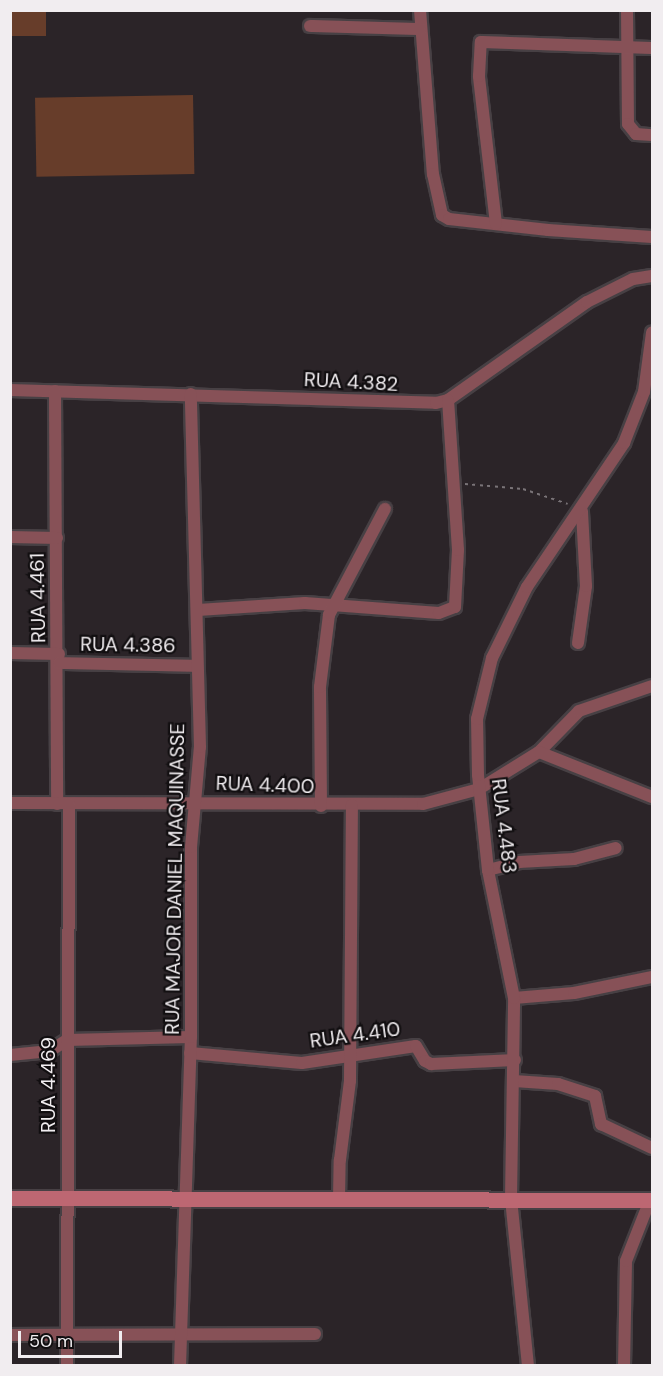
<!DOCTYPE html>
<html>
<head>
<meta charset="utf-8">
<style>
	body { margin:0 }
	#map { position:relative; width:663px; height:1376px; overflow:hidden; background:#2b2428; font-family:"DM Sans",sans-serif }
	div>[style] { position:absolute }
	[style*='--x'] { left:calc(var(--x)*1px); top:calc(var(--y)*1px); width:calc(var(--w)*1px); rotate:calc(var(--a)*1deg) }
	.green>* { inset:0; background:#673d2a; transform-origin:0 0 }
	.path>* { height:2px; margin-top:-1px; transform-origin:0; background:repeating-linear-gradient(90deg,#797377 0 3px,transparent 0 7.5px) }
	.roads { filter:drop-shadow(2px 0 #474044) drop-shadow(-2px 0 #474044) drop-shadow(0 2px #474044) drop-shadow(0 -2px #474044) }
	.street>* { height:12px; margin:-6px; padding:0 6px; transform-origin:6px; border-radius:6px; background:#875157 }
	.secondary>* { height:15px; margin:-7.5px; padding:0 7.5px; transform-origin:7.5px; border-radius:7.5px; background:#bd6772 }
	span { translate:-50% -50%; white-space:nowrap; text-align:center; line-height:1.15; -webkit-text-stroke:4.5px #110e10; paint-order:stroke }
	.street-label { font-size:20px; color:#f1edf0 }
	.frame { position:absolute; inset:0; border:12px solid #f1edf0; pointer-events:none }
	.scale { position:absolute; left:18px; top:1331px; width:104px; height:27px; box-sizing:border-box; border:3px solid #f1edf0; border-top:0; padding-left:8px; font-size:18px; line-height:21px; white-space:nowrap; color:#f1edf0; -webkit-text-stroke:4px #110e10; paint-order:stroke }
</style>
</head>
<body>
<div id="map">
	<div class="green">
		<i style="left:10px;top:11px;width:36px;height:25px"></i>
		<i style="left:193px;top:95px;width:79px;height:158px;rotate:89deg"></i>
	</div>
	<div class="path">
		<i style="--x:465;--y:484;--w:58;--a:4.9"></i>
		<i style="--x:523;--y:489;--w:47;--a:18.4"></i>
	</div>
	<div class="roads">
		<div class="street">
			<i style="--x:420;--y:10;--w:165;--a:85.5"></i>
			<i style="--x:433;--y:174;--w:42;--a:77.6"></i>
			<i style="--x:442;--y:215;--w:8;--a:30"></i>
			<i style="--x:449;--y:219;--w:100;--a:6.3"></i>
			<i style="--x:548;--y:230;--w:104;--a:3.9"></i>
			<i style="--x:627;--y:10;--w:114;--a:89.5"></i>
			<i style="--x:628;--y:124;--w:13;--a:51"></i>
			<i style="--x:636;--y:134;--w:16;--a:4"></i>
			<i style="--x:310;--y:26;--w:110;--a:1.6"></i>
			<i style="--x:496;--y:224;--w:149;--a:-96.6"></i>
			<i style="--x:479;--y:76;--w:34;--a:-87"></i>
			<i style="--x:481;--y:42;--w:171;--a:2"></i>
			<i style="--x:10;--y:390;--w:426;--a:1.7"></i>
			<i style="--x:436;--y:403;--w:12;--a:-14"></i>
			<i style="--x:448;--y:400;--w:170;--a:-35.2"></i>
			<i style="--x:587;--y:302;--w:51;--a:-26.6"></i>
			<i style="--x:633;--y:279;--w:19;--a:-9"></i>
			<i style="--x:55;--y:391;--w:413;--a:89.7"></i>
			<i style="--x:10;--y:537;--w:47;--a:1.2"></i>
			<i style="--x:198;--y:610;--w:107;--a:-3.7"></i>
			<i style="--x:305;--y:603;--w:134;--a:4.3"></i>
			<i style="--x:439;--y:613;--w:17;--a:-21"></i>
			<i style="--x:455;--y:607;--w:57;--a:-87"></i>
			<i style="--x:458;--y:550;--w:150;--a:-93.8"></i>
			<i style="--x:578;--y:643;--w:58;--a:-82"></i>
			<i style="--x:586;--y:586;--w:75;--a:-93.1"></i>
			<i style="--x:10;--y:653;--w:49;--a:1.2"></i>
			<i style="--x:59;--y:663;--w:138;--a:1.2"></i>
			<i style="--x:539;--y:752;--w:57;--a:-45.7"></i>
			<i style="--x:579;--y:711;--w:77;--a:-18.9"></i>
			<i style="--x:10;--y:803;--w:413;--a:0.1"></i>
			<i style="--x:423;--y:804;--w:58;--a:-15"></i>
			<i style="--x:479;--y:789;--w:70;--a:-31.7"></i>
			<i style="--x:539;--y:752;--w:122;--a:21.7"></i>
			<i style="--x:321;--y:806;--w:119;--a:-90.5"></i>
			<i style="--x:320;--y:687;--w:73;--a:-82.9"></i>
			<i style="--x:329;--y:615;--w:120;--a:-62.2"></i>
			<i style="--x:488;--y:870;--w:32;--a:-14"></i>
			<i style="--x:519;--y:862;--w:55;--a:-3.1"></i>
			<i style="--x:574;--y:859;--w:43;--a:-14.7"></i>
			<i style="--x:514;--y:998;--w:60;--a:-4.8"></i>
			<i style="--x:574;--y:993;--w:80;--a:-11.6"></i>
			<i style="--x:190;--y:1053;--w:112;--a:5.1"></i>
			<i style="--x:302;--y:1063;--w:115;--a:-8.5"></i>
			<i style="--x:416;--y:1046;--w:17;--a:59"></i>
			<i style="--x:425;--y:1061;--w:7;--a:27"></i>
			<i style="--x:431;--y:1064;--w:84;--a:-2.7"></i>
			<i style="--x:10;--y:1055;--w:40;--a:-5.7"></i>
			<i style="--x:50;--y:1051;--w:20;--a:-33"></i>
			<i style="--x:67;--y:1040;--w:124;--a:-1.4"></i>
			<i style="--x:514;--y:1081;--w:44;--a:3.9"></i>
			<i style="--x:558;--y:1084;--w:39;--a:18"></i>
			<i style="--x:595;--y:1096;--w:29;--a:78"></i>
			<i style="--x:601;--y:1124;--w:56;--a:25.2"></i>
			<i style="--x:339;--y:1199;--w:39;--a:-89"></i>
			<i style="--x:340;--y:1160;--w:80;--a:-82.8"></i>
			<i style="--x:350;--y:1081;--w:276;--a:-89.6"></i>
			<i style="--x:10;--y:1335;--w:305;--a:-0.2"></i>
			<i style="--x:67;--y:1366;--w:562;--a:-89.8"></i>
			<i style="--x:180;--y:1366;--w:329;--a:-88.1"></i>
			<i style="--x:191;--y:1037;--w:190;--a:-90"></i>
			<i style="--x:191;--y:847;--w:100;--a:-84.9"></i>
			<i style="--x:200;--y:747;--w:353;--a:-91.5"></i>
			<i style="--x:528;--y:1366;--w:169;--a:-95.8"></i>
			<i style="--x:511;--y:1198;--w:200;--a:-89.1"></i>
			<i style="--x:514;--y:998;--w:131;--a:-101.5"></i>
			<i style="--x:488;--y:870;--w:96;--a:-96"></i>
			<i style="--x:478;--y:775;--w:56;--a:-91"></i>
			<i style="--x:477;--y:719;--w:63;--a:-76.2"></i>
			<i style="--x:492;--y:658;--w:79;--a:-63.8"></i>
			<i style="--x:527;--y:587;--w:174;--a:-56"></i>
			<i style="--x:624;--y:443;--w:55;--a:-68.6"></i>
			<i style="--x:644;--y:392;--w:60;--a:-82.3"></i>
			<i style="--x:624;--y:1366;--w:105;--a:-88.9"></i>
			<i style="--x:626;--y:1261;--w:66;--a:-68.5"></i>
		</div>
		<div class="secondary">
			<i style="--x:10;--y:1198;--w:642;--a:0.18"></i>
		</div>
	</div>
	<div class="street-label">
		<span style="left:351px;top:382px;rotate:3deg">RUA 4.382</span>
		<span style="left:38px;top:598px;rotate:-91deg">RUA 4.461</span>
		<span style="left:128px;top:645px;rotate:1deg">RUA 4.386</span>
		<span style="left:265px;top:785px;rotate:2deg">RUA 4.400</span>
		<span style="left:504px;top:826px;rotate:83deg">RUA 4.483</span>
		<span style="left:175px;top:879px;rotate:-89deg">RUA MAJOR DANIEL MAQUINASSE</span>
		<span style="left:355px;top:1035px;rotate:-8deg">RUA 4.410</span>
		<span style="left:48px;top:1085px;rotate:-90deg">RUA 4.469</span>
	</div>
	<div class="frame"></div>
	<div class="scale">50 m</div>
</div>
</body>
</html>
